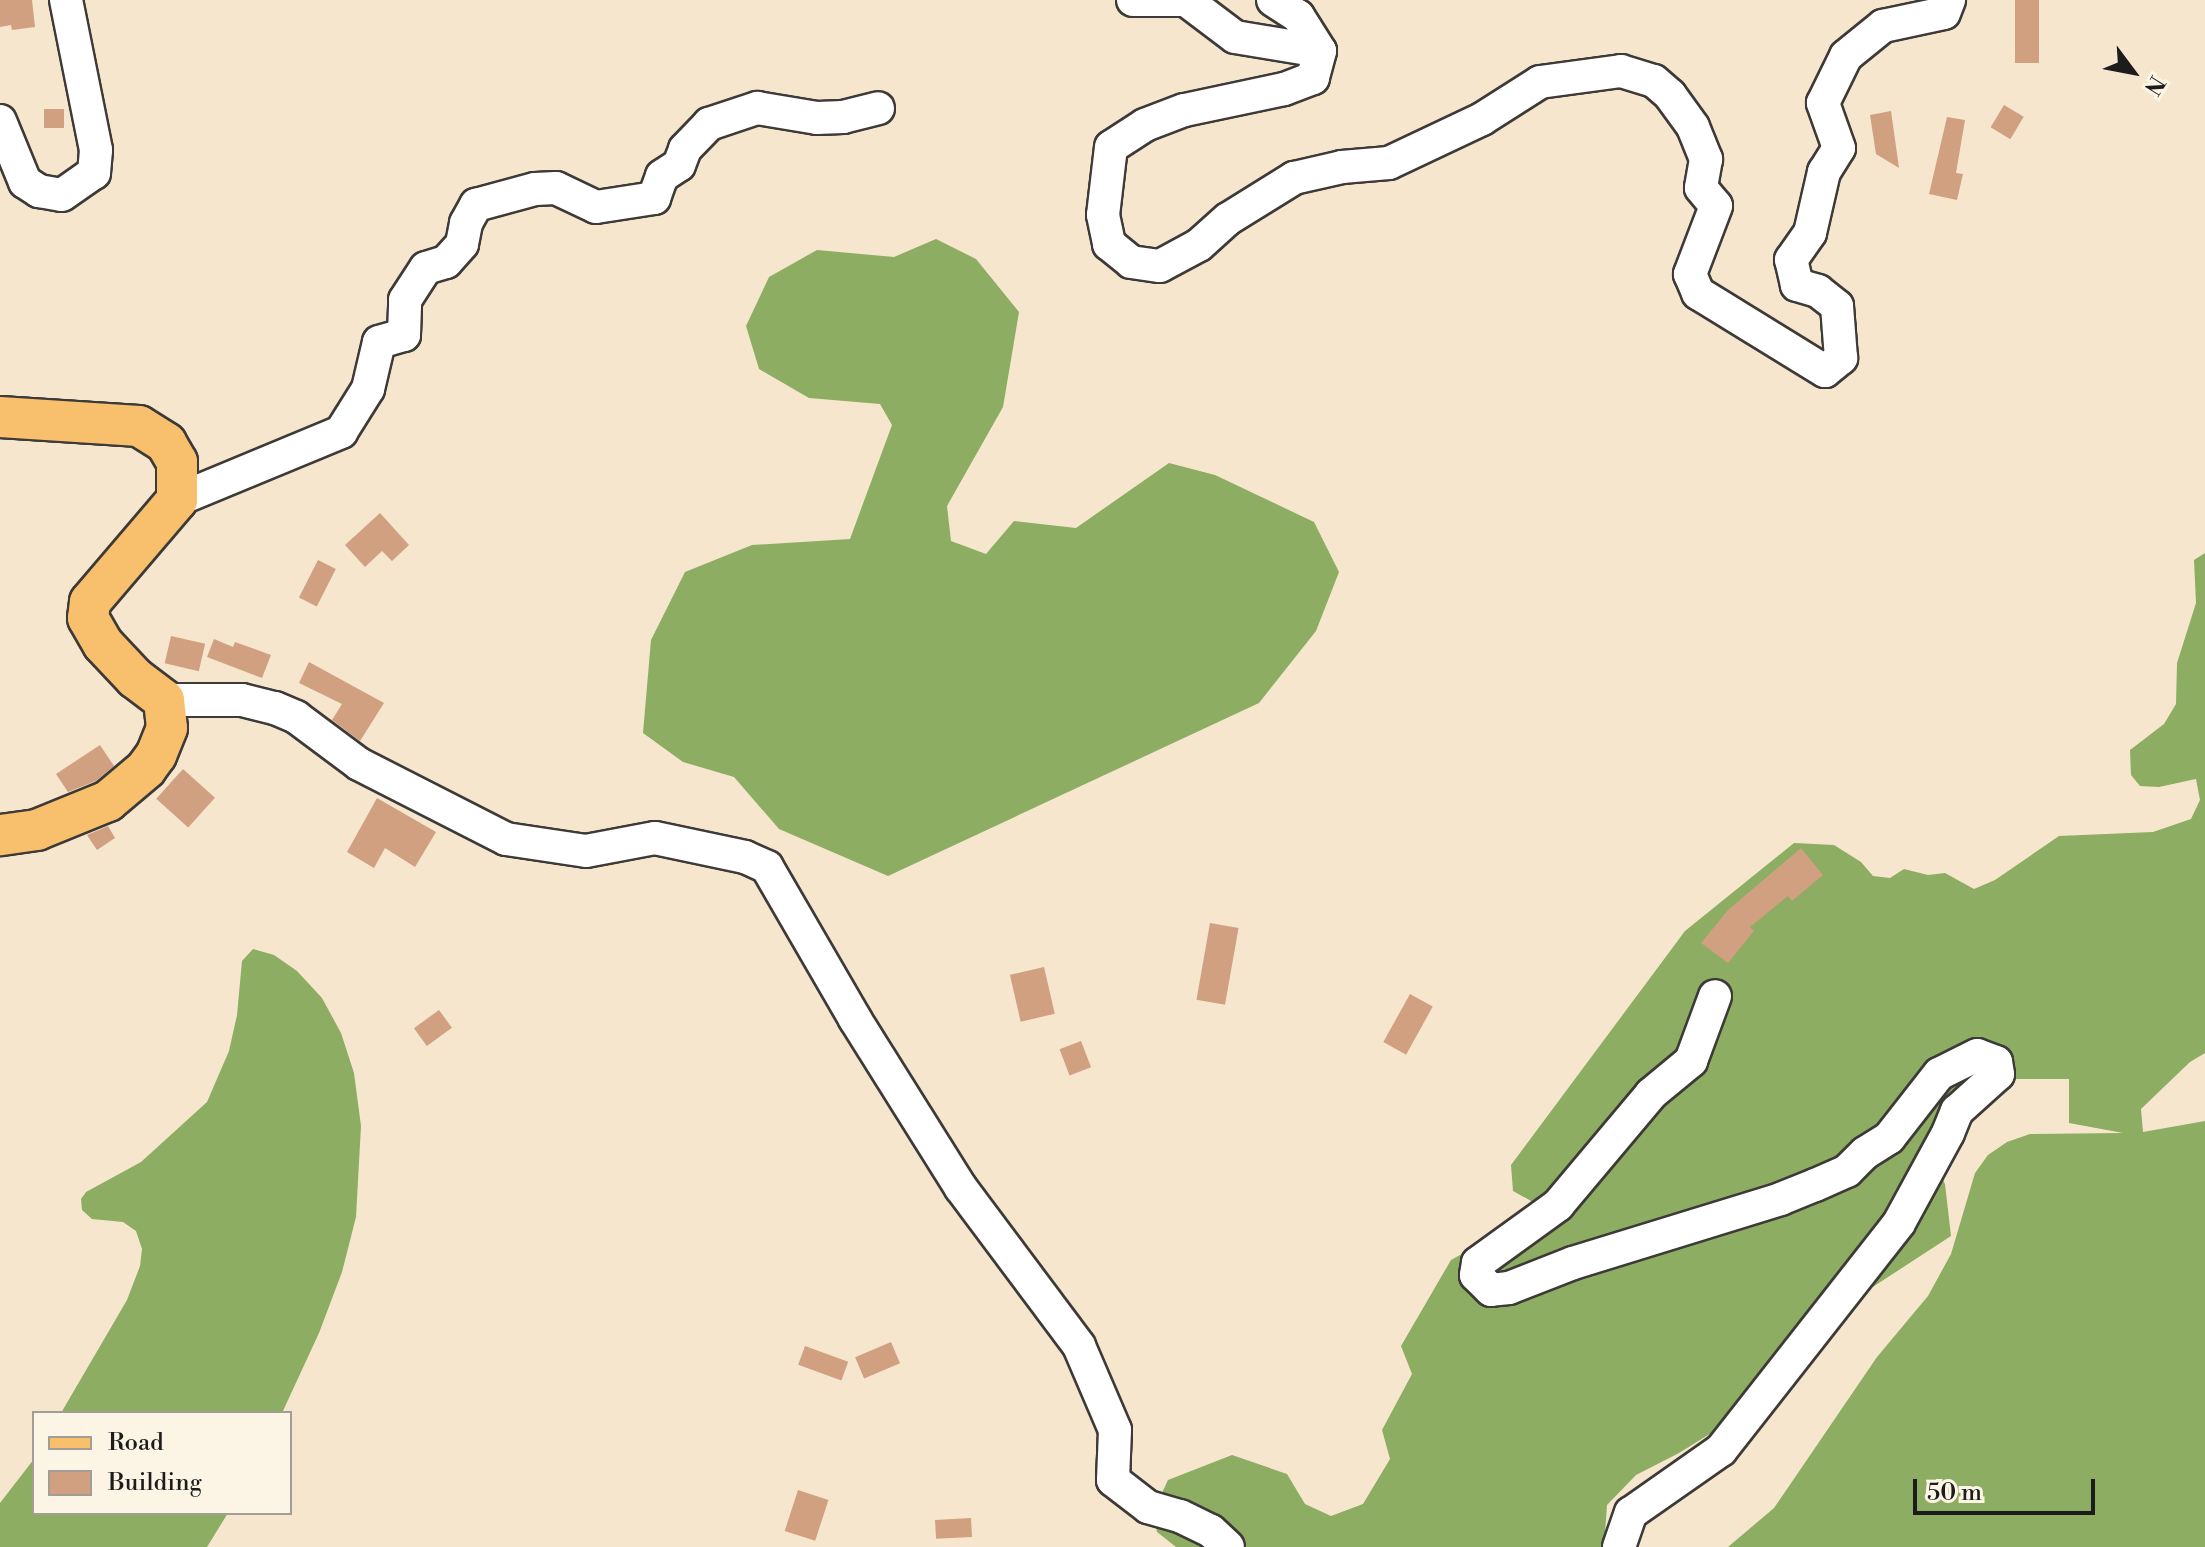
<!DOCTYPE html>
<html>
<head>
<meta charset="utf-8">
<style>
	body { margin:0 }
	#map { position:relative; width:2205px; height:1547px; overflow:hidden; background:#f6e6cd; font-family:"Libre Bodoni",serif }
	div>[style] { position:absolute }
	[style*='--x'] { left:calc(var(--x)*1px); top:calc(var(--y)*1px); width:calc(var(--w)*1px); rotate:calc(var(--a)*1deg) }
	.forest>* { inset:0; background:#8cad62 }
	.building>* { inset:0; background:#d0a081; transform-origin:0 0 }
	.roads { filter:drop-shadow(2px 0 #3d3a37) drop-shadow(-2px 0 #3d3a37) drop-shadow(0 2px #3d3a37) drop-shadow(0 -2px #3d3a37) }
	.minor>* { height:32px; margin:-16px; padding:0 16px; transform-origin:16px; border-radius:16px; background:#fff }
	.major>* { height:40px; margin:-20px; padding:0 20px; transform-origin:20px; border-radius:20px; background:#f8bf6c }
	span { translate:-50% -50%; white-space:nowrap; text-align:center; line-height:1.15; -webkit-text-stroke:8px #fcf5e5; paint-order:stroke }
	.legend { position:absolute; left:32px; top:1411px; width:260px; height:104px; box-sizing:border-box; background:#fcf5e5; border:2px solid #a29e95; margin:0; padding:10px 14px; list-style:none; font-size:24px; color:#1c1c1c }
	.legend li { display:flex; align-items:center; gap:16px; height:40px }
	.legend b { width:40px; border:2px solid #a29e95 }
	.north { position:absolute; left:2093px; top:32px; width:80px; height:80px; -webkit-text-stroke:6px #fcf5e5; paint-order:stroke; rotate:122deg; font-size:22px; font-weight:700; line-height:32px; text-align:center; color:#1c1c1c }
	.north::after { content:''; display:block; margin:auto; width:28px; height:36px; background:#1c1c1c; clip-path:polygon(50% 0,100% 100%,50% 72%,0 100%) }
	.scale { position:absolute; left:1913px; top:1479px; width:182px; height:36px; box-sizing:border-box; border:4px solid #1c1c1c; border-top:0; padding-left:10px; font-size:24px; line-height:28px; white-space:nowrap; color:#1c1c1c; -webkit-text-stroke:6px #fcf5e5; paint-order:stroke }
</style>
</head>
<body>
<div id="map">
	<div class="forest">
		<i style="clip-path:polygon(936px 239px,976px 259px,1019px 312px,1003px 407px,947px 506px,951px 541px,986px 554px,1014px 521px,1076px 528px,1169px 463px,1215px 475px,1314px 522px,1339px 572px,1316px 631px,1259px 703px,888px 876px,779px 829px,734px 777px,683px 762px,643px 733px,651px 640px,685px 572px,752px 545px,850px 539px,892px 425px,880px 404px,809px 398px,759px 369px,746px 326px,769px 277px,817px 250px,894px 257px)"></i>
		<i style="clip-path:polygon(2205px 553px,2205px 1053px,2190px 1062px,2141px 1109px,2143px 1132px,2205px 1121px,2205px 1547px,1728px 1547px,1774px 1508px,1877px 1357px,1928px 1296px,1951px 1254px,1975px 1173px,1988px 1155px,2007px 1142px,2030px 1134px,2123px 1133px,2069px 1123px,2069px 1079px,2013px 1079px,1927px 1146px,1945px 1184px,1951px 1236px,1862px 1294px,1776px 1393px,1679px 1453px,1636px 1475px,1607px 1505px,1604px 1547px,1176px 1547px,1157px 1532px,1153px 1512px,1168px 1480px,1232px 1455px,1287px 1474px,1305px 1504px,1331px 1516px,1363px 1504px,1390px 1459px,1382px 1430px,1412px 1374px,1401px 1346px,1451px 1260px,1523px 1220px,1533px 1202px,1513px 1191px,1511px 1165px,1685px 931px,1794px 843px,1834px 845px,1861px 862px,1873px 876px,1890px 878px,1904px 869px,1928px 875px,1945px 873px,1974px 889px,1995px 880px,2059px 836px,2153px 832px,2191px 819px,2200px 800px,2196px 779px,2159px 787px,2140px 786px,2131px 775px,2130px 750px,2164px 724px,2176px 704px,2177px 663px,2196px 603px,2194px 560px)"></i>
		<i style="clip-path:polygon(253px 949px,274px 955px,297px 971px,322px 998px,341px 1033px,354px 1073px,361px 1126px,356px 1217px,342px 1272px,319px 1333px,282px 1413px,61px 1413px,127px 1300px,140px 1266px,142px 1249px,136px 1231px,123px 1222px,92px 1219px,82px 1210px,81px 1199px,86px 1192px,141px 1162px,207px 1102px,229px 1051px,237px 1015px,242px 961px)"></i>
		<i style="clip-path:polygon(34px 1459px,34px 1513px,228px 1513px,207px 1547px,0 1547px,0 1503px)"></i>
	</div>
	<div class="building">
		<i style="clip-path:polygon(0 0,32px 0,35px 27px,12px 30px,11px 25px,0 27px)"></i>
		<i style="left:2015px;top:0;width:24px;height:63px"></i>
		<i style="left:2004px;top:105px;width:23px;height:26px;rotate:31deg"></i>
		<i style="left:64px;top:109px;width:19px;height:20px;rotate:90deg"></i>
		<i style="clip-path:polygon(1891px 111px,1899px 168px,1876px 154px,1870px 115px)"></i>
		<i style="clip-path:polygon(1947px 117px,1965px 120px,1956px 173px,1963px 174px,1957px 200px,1929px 194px)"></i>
		<i style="clip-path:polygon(380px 513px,409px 545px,392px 561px,382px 551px,365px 567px,345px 545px)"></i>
		<i style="left:318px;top:560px;width:20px;height:42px;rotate:27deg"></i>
		<i style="left:171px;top:636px;width:35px;height:28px;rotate:13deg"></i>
		<i style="clip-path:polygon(214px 639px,233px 647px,235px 642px,271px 655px,262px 678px,207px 657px)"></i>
		<i style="clip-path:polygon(309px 662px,384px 703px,360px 741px,332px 720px,342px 704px,299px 683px)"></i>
		<i style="clip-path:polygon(100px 745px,114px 766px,96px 781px,68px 792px,56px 774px)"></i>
		<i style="left:183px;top:769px;width:43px;height:40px;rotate:42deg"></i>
		<i style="clip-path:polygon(377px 798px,436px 832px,415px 867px,385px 848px,374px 868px,347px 852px)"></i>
		<i style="clip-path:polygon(108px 826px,115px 838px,97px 850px,87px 835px)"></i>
		<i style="clip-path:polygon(1801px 848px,1823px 875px,1792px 901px,1788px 896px,1750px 927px,1754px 931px,1728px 963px,1701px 943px,1728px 910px)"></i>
		<i style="left:1210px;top:923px;width:29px;height:78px;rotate:10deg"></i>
		<i style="left:1044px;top:967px;width:48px;height:35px;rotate:77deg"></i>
		<i style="left:1410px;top:994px;width:26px;height:55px;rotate:29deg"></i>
		<i style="left:439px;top:1010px;width:22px;height:31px;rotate:54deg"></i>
		<i style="left:1081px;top:1041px;width:28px;height:23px;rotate:69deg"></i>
		<i style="left:891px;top:1342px;width:23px;height:39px;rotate:67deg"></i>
		<i style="left:805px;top:1346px;width:46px;height:20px;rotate:20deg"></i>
		<i style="left:798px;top:1490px;width:32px;height:43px;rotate:18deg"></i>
		<i style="left:971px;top:1518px;width:19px;height:36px;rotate:87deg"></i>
	</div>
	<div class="roads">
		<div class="minor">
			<i style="--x:1133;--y:0;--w:53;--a:0"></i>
			<i style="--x:1186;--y:0;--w:61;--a:37.1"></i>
			<i style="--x:1235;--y:37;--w:86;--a:9.4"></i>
			<i style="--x:1320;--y:51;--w:28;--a:105"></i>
			<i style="--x:1313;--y:78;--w:31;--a:159"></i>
			<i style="--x:1284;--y:89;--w:102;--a:168.1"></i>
			<i style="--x:1184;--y:110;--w:42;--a:159"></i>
			<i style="--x:1145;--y:125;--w:40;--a:147.1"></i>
			<i style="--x:1111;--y:147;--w:68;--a:96.7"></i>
			<i style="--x:1103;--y:215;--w:30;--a:78"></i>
			<i style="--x:1109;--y:244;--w:28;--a:39"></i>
			<i style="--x:1131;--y:262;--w:29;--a:8"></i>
			<i style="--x:1160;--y:266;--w:44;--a:-28.3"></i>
			<i style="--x:1199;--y:245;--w:39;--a:-42"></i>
			<i style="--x:1228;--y:219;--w:78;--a:-31.8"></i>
			<i style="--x:1294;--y:178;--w:49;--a:-12.9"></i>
			<i style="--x:1342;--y:167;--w:47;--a:-4.9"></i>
			<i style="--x:1389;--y:163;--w:103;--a:-25.3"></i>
			<i style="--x:1482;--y:119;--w:69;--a:-32.5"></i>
			<i style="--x:1540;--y:82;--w:82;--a:-7.7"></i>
			<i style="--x:1621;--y:71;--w:34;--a:17"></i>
			<i style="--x:1654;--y:81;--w:21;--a:41"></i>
			<i style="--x:1670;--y:95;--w:39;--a:54"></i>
			<i style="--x:1693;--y:127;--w:35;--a:68"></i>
			<i style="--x:1706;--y:159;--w:29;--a:100"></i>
			<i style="--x:1701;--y:188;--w:23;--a:50"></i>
			<i style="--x:1716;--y:206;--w:73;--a:110.9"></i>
			<i style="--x:1690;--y:274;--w:21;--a:67"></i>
			<i style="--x:1698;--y:293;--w:149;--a:31.6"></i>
			<i style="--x:1825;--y:371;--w:21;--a:-39"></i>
			<i style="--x:1841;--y:358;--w:52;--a:-94.4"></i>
			<i style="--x:1837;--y:306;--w:24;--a:-142"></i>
			<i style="--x:1818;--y:291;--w:22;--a:-164"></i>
			<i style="--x:1797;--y:285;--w:26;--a:-103"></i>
			<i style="--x:1791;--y:260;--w:33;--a:-55"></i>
			<i style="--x:1810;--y:233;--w:63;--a:-77.1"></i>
			<i style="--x:1824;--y:172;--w:28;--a:-58"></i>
			<i style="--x:1839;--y:148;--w:48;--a:-109.6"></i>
			<i style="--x:1823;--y:103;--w:52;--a:-63.9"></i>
			<i style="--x:1846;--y:56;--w:48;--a:-39"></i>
			<i style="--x:1883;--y:26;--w:62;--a:-12"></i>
			<i style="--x:1944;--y:13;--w:14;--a:-69"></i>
			<i style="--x:1273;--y:0;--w:30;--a:33"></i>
			<i style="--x:1298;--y:16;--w:41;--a:57.8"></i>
			<i style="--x:0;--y:121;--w:66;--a:67.7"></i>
			<i style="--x:25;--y:182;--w:17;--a:33"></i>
			<i style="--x:39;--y:191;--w:23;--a:10"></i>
			<i style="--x:62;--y:195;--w:39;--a:-35"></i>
			<i style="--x:94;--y:173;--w:23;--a:-85"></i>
			<i style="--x:96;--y:150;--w:153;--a:-101.3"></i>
			<i style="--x:177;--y:500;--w:178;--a:-22.5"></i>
			<i style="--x:341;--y:432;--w:51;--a:-57.9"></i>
			<i style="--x:368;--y:389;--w:48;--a:-76.8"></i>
			<i style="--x:379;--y:342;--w:26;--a:-16"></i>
			<i style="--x:404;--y:335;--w:35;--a:-88"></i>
			<i style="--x:405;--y:300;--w:38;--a:-57"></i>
			<i style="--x:426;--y:268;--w:21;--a:-17"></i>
			<i style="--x:446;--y:262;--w:24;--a:-48"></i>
			<i style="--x:462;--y:244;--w:21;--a:-79"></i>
			<i style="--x:466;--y:223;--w:21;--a:-61"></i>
			<i style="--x:476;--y:205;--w:61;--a:-15.2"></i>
			<i style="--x:535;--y:189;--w:21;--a:-3"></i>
			<i style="--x:556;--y:188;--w:44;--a:25.4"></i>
			<i style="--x:596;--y:207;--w:59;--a:-8.8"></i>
			<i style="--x:654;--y:198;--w:23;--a:-70"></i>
			<i style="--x:662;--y:176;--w:20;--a:-33"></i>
			<i style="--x:679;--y:165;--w:17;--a:-69"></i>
			<i style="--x:685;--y:149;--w:35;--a:-46"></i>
			<i style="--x:709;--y:124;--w:51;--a:-18.4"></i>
			<i style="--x:757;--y:108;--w:61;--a:9.5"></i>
			<i style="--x:817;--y:118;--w:26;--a:-2"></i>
			<i style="--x:843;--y:117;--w:36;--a:-14"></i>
			<i style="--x:164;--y:700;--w:78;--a:0"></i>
			<i style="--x:242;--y:700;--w:34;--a:14"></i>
			<i style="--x:275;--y:708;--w:23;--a:23"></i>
			<i style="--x:296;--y:717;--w:79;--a:36.7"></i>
			<i style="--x:359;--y:764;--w:165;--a:27"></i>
			<i style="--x:506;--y:839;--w:81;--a:8.5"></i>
			<i style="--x:586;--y:851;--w:70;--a:-10.7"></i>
			<i style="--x:655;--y:838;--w:92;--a:11.9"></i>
			<i style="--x:745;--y:857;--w:24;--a:24"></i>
			<i style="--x:767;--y:867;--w:176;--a:59.9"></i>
			<i style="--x:855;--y:1019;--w:199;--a:57.9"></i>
			<i style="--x:961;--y:1188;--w:197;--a:53.2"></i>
			<i style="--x:1079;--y:1346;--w:91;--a:66.8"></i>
			<i style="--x:1115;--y:1430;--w:50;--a:92.3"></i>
			<i style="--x:1113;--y:1480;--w:44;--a:37.6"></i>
			<i style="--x:1148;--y:1507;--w:33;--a:16"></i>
			<i style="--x:1180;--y:1516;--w:34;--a:26"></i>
			<i style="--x:1211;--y:1531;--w:23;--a:43"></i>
			<i style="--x:1619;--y:1547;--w:36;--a:-71"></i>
			<i style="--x:1631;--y:1513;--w:110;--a:-35"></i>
			<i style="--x:1721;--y:1450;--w:288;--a:-51.9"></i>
			<i style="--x:1899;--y:1223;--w:102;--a:-61.4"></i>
			<i style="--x:1948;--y:1133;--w:24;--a:-68"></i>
			<i style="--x:1957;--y:1111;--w:55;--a:-42.1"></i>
			<i style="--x:1998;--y:1074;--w:12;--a:-99"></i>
			<i style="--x:1996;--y:1062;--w:20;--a:-160"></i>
			<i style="--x:1977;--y:1055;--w:42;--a:153.4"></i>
			<i style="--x:1939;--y:1074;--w:81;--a:128"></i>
			<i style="--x:1889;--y:1138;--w:28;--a:148"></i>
			<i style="--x:1865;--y:1153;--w:25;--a:135"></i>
			<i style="--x:1847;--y:1171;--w:35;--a:156"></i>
			<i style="--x:1815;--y:1185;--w:37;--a:158"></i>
			<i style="--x:1781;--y:1199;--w:218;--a:162.9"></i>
			<i style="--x:1573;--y:1263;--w:69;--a:158.7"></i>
			<i style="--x:1509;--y:1288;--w:18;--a:174"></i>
			<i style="--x:1491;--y:1290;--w:21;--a:-135"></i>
			<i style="--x:1476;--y:1275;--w:12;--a:-81"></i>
			<i style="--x:1478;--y:1263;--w:99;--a:-35.9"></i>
			<i style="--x:1558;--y:1205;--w:145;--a:-50"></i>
			<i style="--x:1651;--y:1094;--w:52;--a:-39.5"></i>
			<i style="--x:1691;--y:1061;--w:69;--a:-69.7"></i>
		</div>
		<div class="major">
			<i style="--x:0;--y:417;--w:139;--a:3.7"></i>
			<i style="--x:139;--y:426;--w:32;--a:32"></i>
			<i style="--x:166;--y:443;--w:22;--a:60"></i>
			<i style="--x:177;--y:462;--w:38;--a:90"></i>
			<i style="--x:177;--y:500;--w:134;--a:130.5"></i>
			<i style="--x:90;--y:602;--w:16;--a:97"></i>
			<i style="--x:88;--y:618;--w:30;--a:60"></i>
			<i style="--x:103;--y:644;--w:47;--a:46.7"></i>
			<i style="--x:135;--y:678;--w:36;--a:37"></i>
			<i style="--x:164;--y:700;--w:28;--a:84"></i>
			<i style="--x:167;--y:728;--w:29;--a:112"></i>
			<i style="--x:156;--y:755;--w:17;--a:126"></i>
			<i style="--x:146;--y:769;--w:50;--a:139.9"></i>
			<i style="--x:108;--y:801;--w:77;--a:157.8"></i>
			<i style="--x:37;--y:830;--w:37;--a:172"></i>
		</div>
	</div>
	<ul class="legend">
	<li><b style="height:10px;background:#f8bf6c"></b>Road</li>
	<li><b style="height:22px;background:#d0a081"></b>Building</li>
	</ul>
	<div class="north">N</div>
	<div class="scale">50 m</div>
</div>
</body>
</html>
